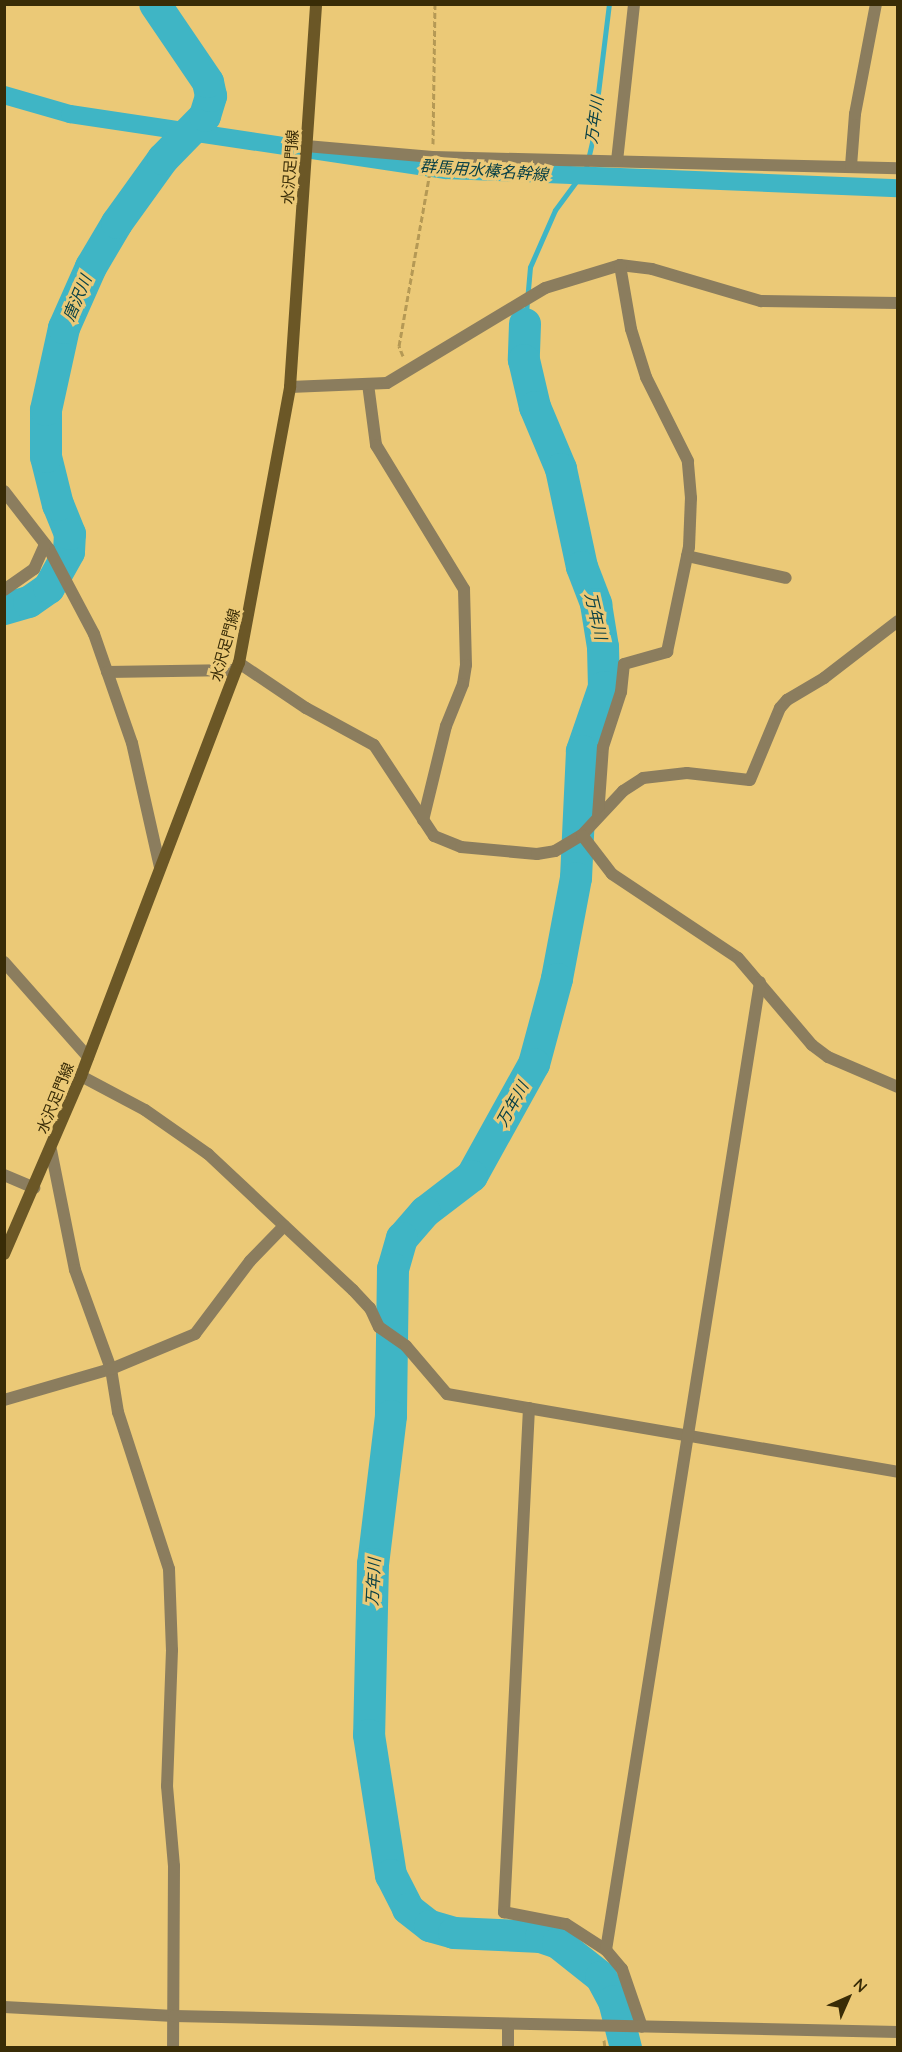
<!DOCTYPE html>
<html>
<head>
<meta charset="utf-8">
<style>
	body { margin:0 }
	#map { position:relative; width:902px; height:2052px; overflow:hidden; background:#ebc977; font-family:Quicksand,"Noto Sans JP",sans-serif }
	div>[style] { position:absolute }
	[style*='--x'] { left:calc(var(--x)*1px); top:calc(var(--y)*1px); width:calc(var(--w)*1px); rotate:calc(var(--a)*1deg) }
	.stream>* { height:5px; margin:-2.5px; padding:0 2.5px; transform-origin:2.5px; border-radius:2.5px; background:#3fb5c5 }
	.canal>* { height:18px; margin:-9px; padding:0 9px; transform-origin:9px; border-radius:9px; background:#3fb5c5 }
	.river>* { height:32px; margin:-16px; padding:0 16px; transform-origin:16px; border-radius:16px; background:#3fb5c5 }
	.path>* { height:3px; margin-top:-1.5px; transform-origin:0; background:repeating-linear-gradient(90deg,#b59955 0 6px,transparent 0 9px) }
	.minor>* { height:12px; margin:-6px; padding:0 6px; transform-origin:6px; border-radius:6px; background:#8b7d5e }
	.secondary>* { height:12px; margin:-6px; padding:0 6px; transform-origin:6px; border-radius:6px; background:#6b5726 }
	span { translate:-50% -50%; white-space:nowrap; text-align:center; line-height:1.15; -webkit-text-stroke:6px #ebc977; paint-order:stroke }
	.street-label { font-size:15px; color:#392c07 }
	.water-label { font-size:16px; color:#094046; font-style:italic }
	.frame { position:absolute; inset:0; border:6px solid #392c07; pointer-events:none }
	.north { position:absolute; left:818px; top:1968px; width:60px; height:60px; -webkit-text-stroke:4px #ebc977; paint-order:stroke; rotate:45deg; font-size:16px; font-weight:700; line-height:24px; text-align:center; color:#392c07 }
	.north::after { content:''; display:block; margin:auto; width:21px; height:27px; background:#392c07; clip-path:polygon(50% 0,100% 100%,50% 72%,0 100%) }
</style>
</head>
<body>
<div id="map">
	<div class="stream">
		<i style="--x:525;--y:324;--w:57;--a:-85"></i>
		<i style="--x:530;--y:267;--w:62;--a:-66.3"></i>
		<i style="--x:555;--y:210;--w:52;--a:-53.6"></i>
		<i style="--x:586;--y:168;--w:27;--a:-77"></i>
		<i style="--x:592;--y:142;--w:139;--a:-83"></i>
	</div>
	<div class="canal">
		<i style="--x:4;--y:95;--w:69;--a:16.1"></i>
		<i style="--x:70;--y:114;--w:380;--a:8.5"></i>
		<i style="--x:446;--y:170;--w:452;--a:2.3"></i>
	</div>
	<div class="river">
		<i style="--x:525;--y:324;--w:36;--a:92"></i>
		<i style="--x:524;--y:360;--w:48;--a:76.8"></i>
		<i style="--x:535;--y:407;--w:67;--a:67.2"></i>
		<i style="--x:561;--y:469;--w:100;--a:77.9"></i>
		<i style="--x:582;--y:567;--w:40;--a:69"></i>
		<i style="--x:596;--y:604;--w:44;--a:80.8"></i>
		<i style="--x:603;--y:647;--w:40;--a:88.6"></i>
		<i style="--x:604;--y:687;--w:68;--a:109"></i>
		<i style="--x:582;--y:751;--w:127;--a:92.7"></i>
		<i style="--x:576;--y:878;--w:103;--a:100.7"></i>
		<i style="--x:557;--y:979;--w:88;--a:105.1"></i>
		<i style="--x:534;--y:1064;--w:128;--a:119"></i>
		<i style="--x:472;--y:1176;--w:59;--a:142.5"></i>
		<i style="--x:425;--y:1212;--w:35;--a:131"></i>
		<i style="--x:402;--y:1238;--w:32;--a:106"></i>
		<i style="--x:393;--y:1269;--w:147;--a:90.8"></i>
		<i style="--x:391;--y:1416;--w:149;--a:96.9"></i>
		<i style="--x:373;--y:1564;--w:171;--a:91.3"></i>
		<i style="--x:369;--y:1735;--w:142;--a:81.1"></i>
		<i style="--x:391;--y:1875;--w:38;--a:63"></i>
		<i style="--x:408;--y:1909;--w:28;--a:38"></i>
		<i style="--x:430;--y:1926;--w:25;--a:16"></i>
		<i style="--x:454;--y:1933;--w:87;--a:2.6"></i>
		<i style="--x:541;--y:1937;--w:18;--a:19"></i>
		<i style="--x:558;--y:1943;--w:55;--a:38.3"></i>
		<i style="--x:601;--y:1977;--w:27;--a:62"></i>
		<i style="--x:614;--y:2001;--w:49;--a:75.7"></i>
		<i style="--x:4;--y:609;--w:26;--a:-16"></i>
		<i style="--x:29;--y:602;--w:24;--a:-35"></i>
		<i style="--x:49;--y:588;--w:41;--a:-60.9"></i>
		<i style="--x:69;--y:552;--w:18;--a:-87"></i>
		<i style="--x:70;--y:534;--w:31;--a:-112"></i>
		<i style="--x:58;--y:505;--w:49;--a:-104"></i>
		<i style="--x:46;--y:457;--w:47;--a:-90"></i>
		<i style="--x:46;--y:410;--w:84;--a:-77.6"></i>
		<i style="--x:64;--y:328;--w:67;--a:-66.1"></i>
		<i style="--x:91;--y:267;--w:51;--a:-59.4"></i>
		<i style="--x:117;--y:223;--w:79;--a:-54.3"></i>
		<i style="--x:163;--y:159;--w:60;--a:-45.7"></i>
		<i style="--x:205;--y:116;--w:21;--a:-73"></i>
		<i style="--x:211;--y:96;--w:14;--a:-102"></i>
		<i style="--x:208;--y:82;--w:94;--a:-124.2"></i>
	</div>
	<div class="path">
		<i style="--x:433;--y:144;--w:140;--a:-89.2"></i>
		<i style="--x:403;--y:356;--w:11;--a:-112"></i>
		<i style="--x:399;--y:346;--w:177;--a:-79.9"></i>
		<i style="--x:604;--y:2040;--w:8;--a:83"></i>
	</div>
	<div class="minor">
		<i style="--x:306;--y:146;--w:127;--a:5"></i>
		<i style="--x:433;--y:157;--w:465;--a:1.4"></i>
		<i style="--x:617;--y:161;--w:158;--a:-83.8"></i>
		<i style="--x:851;--y:166;--w:52;--a:-85.6"></i>
		<i style="--x:855;--y:114;--w:112;--a:-79.2"></i>
		<i style="--x:368;--y:384;--w:62;--a:82.5"></i>
		<i style="--x:376;--y:445;--w:169;--a:58.6"></i>
		<i style="--x:464;--y:589;--w:76;--a:88.5"></i>
		<i style="--x:466;--y:665;--w:19;--a:99"></i>
		<i style="--x:463;--y:684;--w:45;--a:112"></i>
		<i style="--x:446;--y:726;--w:97;--a:103.7"></i>
		<i style="--x:290;--y:387;--w:97;--a:-2.4"></i>
		<i style="--x:387;--y:383;--w:184;--a:-31"></i>
		<i style="--x:545;--y:288;--w:78;--a:-17"></i>
		<i style="--x:620;--y:265;--w:32;--a:7"></i>
		<i style="--x:652;--y:269;--w:114;--a:16.4"></i>
		<i style="--x:761;--y:301;--w:137;--a:0.8"></i>
		<i style="--x:4;--y:491;--w:73;--a:52.2"></i>
		<i style="--x:49;--y:549;--w:96;--a:62.1"></i>
		<i style="--x:94;--y:634;--w:115;--a:70.8"></i>
		<i style="--x:132;--y:743;--w:127;--a:77.3"></i>
		<i style="--x:687;--y:556;--w:101;--a:12.5"></i>
		<i style="--x:4;--y:590;--w:37;--a:-35"></i>
		<i style="--x:34;--y:569;--w:27;--a:-66"></i>
		<i style="--x:239;--y:663;--w:81;--a:33.9"></i>
		<i style="--x:306;--y:708;--w:77;--a:28.6"></i>
		<i style="--x:374;--y:745;--w:109;--a:56.6"></i>
		<i style="--x:434;--y:836;--w:29;--a:22"></i>
		<i style="--x:461;--y:847;--w:76;--a:5.3"></i>
		<i style="--x:537;--y:854;--w:18;--a:-9"></i>
		<i style="--x:555;--y:851;--w:31;--a:-31"></i>
		<i style="--x:582;--y:835;--w:60;--a:-47"></i>
		<i style="--x:623;--y:791;--w:24;--a:-33"></i>
		<i style="--x:643;--y:778;--w:44;--a:-6.5"></i>
		<i style="--x:687;--y:773;--w:63;--a:6.3"></i>
		<i style="--x:750;--y:780;--w:78;--a:-67.4"></i>
		<i style="--x:780;--y:708;--w:11;--a:-49"></i>
		<i style="--x:787;--y:700;--w:43;--a:-30.7"></i>
		<i style="--x:824;--y:678;--w:93;--a:-37.6"></i>
		<i style="--x:107;--y:672;--w:129;--a:-0.9"></i>
		<i style="--x:598;--y:816;--w:69;--a:-85.9"></i>
		<i style="--x:603;--y:747;--w:58;--a:-71.9"></i>
		<i style="--x:621;--y:692;--w:28;--a:-84"></i>
		<i style="--x:624;--y:664;--w:45;--a:-15.6"></i>
		<i style="--x:667;--y:652;--w:107;--a:-78.2"></i>
		<i style="--x:689;--y:547;--w:49;--a:-87.7"></i>
		<i style="--x:691;--y:498;--w:37;--a:-95"></i>
		<i style="--x:688;--y:461;--w:94;--a:-116.6"></i>
		<i style="--x:646;--y:377;--w:50;--a:-107.4"></i>
		<i style="--x:631;--y:329;--w:65;--a:-99.8"></i>
		<i style="--x:582;--y:835;--w:49;--a:52.4"></i>
		<i style="--x:612;--y:874;--w:151;--a:33.7"></i>
		<i style="--x:738;--y:958;--w:114;--a:49.6"></i>
		<i style="--x:812;--y:1045;--w:20;--a:37"></i>
		<i style="--x:828;--y:1057;--w:76;--a:23.2"></i>
		<i style="--x:4;--y:962;--w:127;--a:48.5"></i>
		<i style="--x:81;--y:1076;--w:72;--a:28"></i>
		<i style="--x:145;--y:1110;--w:77;--a:34.9"></i>
		<i style="--x:208;--y:1154;--w:199;--a:43.2"></i>
		<i style="--x:353;--y:1290;--w:25;--a:47"></i>
		<i style="--x:370;--y:1308;--w:21;--a:65"></i>
		<i style="--x:379;--y:1327;--w:33;--a:35"></i>
		<i style="--x:406;--y:1346;--w:63;--a:49.5"></i>
		<i style="--x:447;--y:1394;--w:458;--a:9.8"></i>
		<i style="--x:51;--y:1150;--w:122;--a:78.7"></i>
		<i style="--x:75;--y:1270;--w:105;--a:70"></i>
		<i style="--x:111;--y:1369;--w:44;--a:80.8"></i>
		<i style="--x:118;--y:1412;--w:165;--a:72"></i>
		<i style="--x:169;--y:1569;--w:81;--a:87.9"></i>
		<i style="--x:172;--y:1650;--w:136;--a:92.1"></i>
		<i style="--x:167;--y:1786;--w:80;--a:85"></i>
		<i style="--x:174;--y:1866;--w:182;--a:90.3"></i>
		<i style="--x:4;--y:1175;--w:33;--a:23"></i>
		<i style="--x:4;--y:1400;--w:111;--a:-16.2"></i>
		<i style="--x:111;--y:1369;--w:91;--a:-22.6"></i>
		<i style="--x:195;--y:1334;--w:91;--a:-53"></i>
		<i style="--x:250;--y:1261;--w:49;--a:-45.8"></i>
		<i style="--x:529;--y:1408;--w:505;--a:92.84"></i>
		<i style="--x:504;--y:1912;--w:63;--a:11"></i>
		<i style="--x:566;--y:1924;--w:48;--a:33"></i>
		<i style="--x:606;--y:1950;--w:25;--a:50"></i>
		<i style="--x:622;--y:1969;--w:61;--a:71"></i>
		<i style="--x:606;--y:1950;--w:980;--a:-80.96"></i>
		<i style="--x:4;--y:2007;--w:170;--a:3"></i>
		<i style="--x:174;--y:2016;--w:724;--a:1.27"></i>
		<i style="--x:508;--y:2048;--w:24;--a:-90"></i>
	</div>
	<div class="secondary">
		<i style="--x:4;--y:1254;--w:194;--a:-66.6"></i>
		<i style="--x:81;--y:1076;--w:442;--a:-69.1"></i>
		<i style="--x:239;--y:663;--w:281;--a:-79.5"></i>
		<i style="--x:290;--y:387;--w:384;--a:-86.1"></i>
	</div>
	<div class="street-label">
		<span style="left:290px;top:167px;rotate:-86deg">水沢足門線</span>
		<span style="left:225px;top:645px;rotate:-75deg">水沢足門線</span>
		<span style="left:55px;top:1098px;rotate:-68deg">水沢足門線</span>
	</div>
	<div class="water-label">
		<span style="left:594px;top:120px;rotate:-82deg">万年川</span>
		<span style="left:484px;top:170px;rotate:4deg">群馬用水榛名幹線</span>
		<span style="left:77px;top:298px;rotate:-67deg">唐沢川</span>
		<span style="left:596px;top:616px;rotate:77deg">万年川</span>
		<span style="left:512px;top:1104px;rotate:-61deg">万年川</span>
		<span style="left:373px;top:1582px;rotate:-87deg">万年川</span>
	</div>
	<div class="frame"></div>
	<div class="north">N</div>
</div>
</body>
</html>
